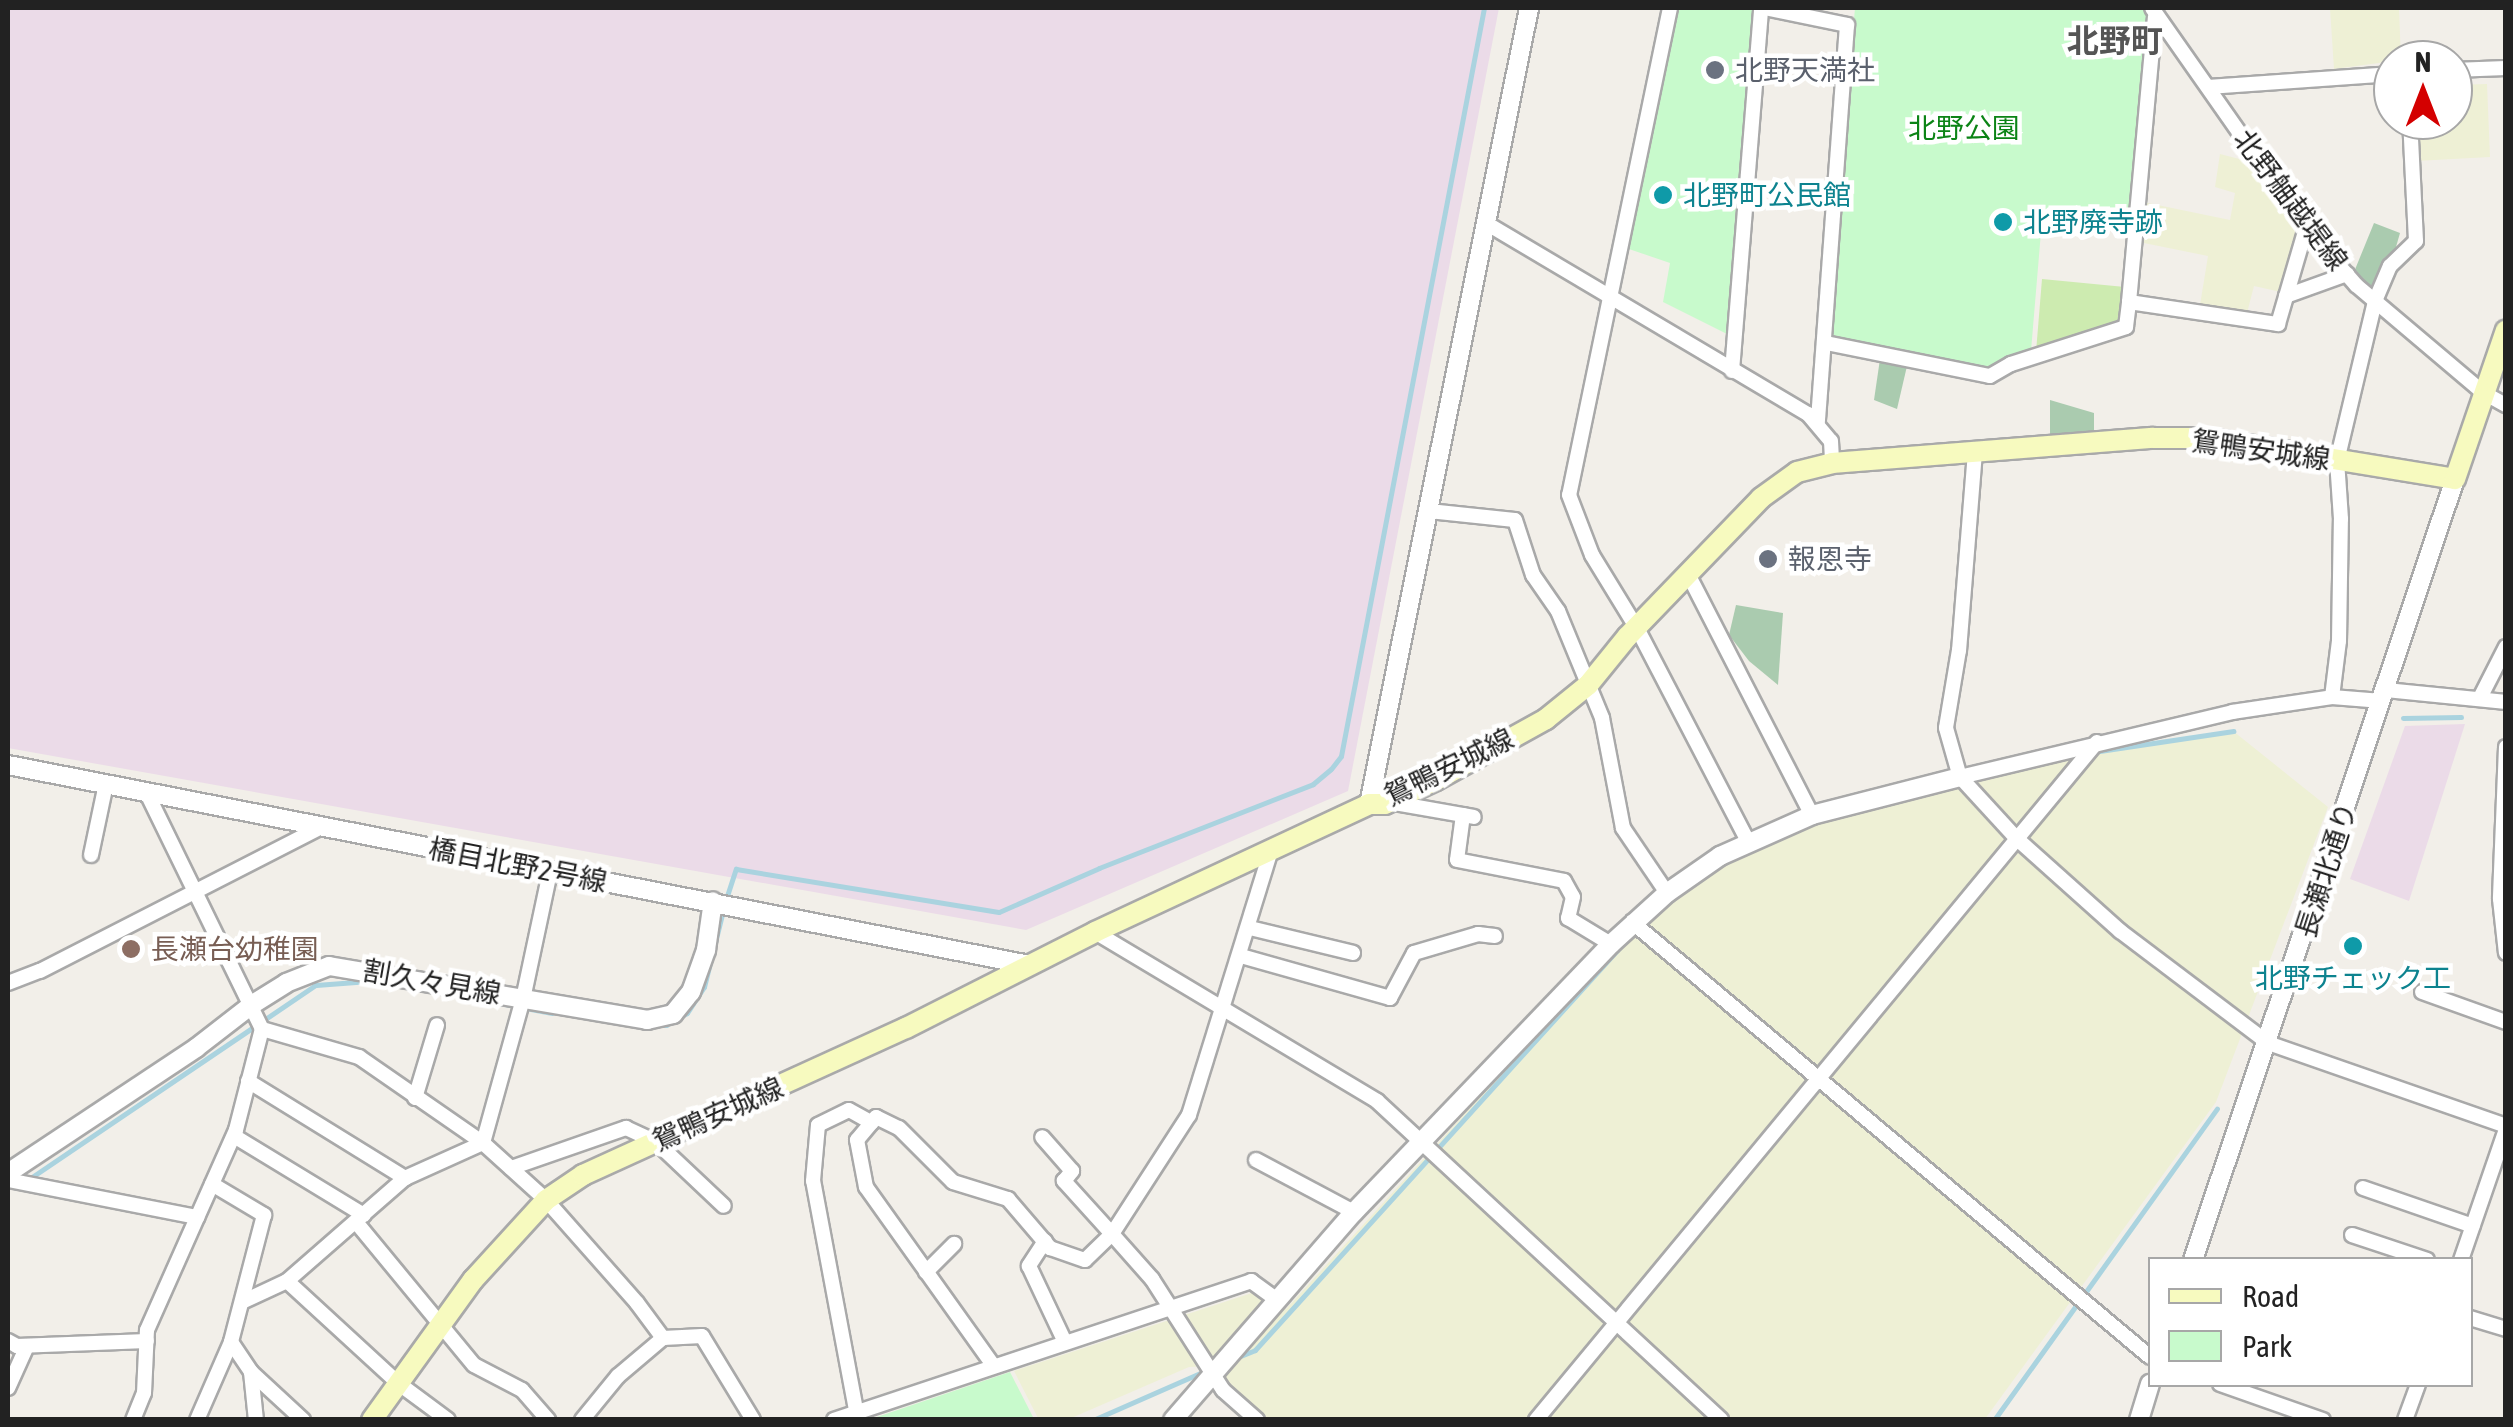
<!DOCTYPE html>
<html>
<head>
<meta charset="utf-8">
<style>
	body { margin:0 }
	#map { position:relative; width:2513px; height:1427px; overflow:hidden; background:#f2efe9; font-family:"Asap Condensed","Noto Sans JP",sans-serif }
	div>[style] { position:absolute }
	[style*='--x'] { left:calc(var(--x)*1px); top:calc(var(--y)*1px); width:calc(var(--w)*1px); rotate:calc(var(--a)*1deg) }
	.industrial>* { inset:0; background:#ebdbe8 }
	.farmland>* { inset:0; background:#eef0d5 }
	.grass>* { inset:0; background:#cdebb0 }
	.cemetery>* { inset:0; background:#aacbaf }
	.park>* { inset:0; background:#c8facc }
	.stream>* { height:5px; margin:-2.5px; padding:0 2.5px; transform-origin:2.5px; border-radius:2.5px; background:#aad3df }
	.roads { filter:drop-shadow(2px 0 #a9a9a9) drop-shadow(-2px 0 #a9a9a9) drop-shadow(0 2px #a9a9a9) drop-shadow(0 -2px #a9a9a9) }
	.minor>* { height:14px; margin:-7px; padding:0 7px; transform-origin:7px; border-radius:7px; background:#fff }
	.tertiary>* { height:18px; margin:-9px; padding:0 9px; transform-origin:9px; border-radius:9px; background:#fff }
	.secondary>* { height:20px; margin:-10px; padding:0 10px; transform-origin:10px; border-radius:10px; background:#f7fabf }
	.dots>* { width:28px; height:28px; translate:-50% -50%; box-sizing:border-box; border:5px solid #fff; border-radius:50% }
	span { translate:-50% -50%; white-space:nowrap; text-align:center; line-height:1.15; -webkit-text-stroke:9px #fff; paint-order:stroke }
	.worship-label { font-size:28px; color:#5b616d }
	.left { translate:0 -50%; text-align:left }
	.park-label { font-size:28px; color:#0c8416 }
	.culture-label { font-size:28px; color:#0d838f }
	.street-label { font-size:28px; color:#222 }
	.education-label { font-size:28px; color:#785e54 }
	.quarter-label { font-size:32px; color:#555; font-weight:700 }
	.frame { position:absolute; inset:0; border:10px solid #222; pointer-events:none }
	.legend { position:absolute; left:2148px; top:1257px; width:325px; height:130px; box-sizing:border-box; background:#fff; border:2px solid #a7a7a7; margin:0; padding:12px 18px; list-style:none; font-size:30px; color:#222 }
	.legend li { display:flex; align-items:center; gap:20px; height:50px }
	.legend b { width:50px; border:2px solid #a7a7a7 }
	.north { position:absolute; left:2373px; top:40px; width:100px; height:100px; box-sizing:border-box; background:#fff; border:2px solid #a7a7a7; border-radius:50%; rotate:0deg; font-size:28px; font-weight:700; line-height:40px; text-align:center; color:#222 }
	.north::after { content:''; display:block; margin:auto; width:35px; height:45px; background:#d40000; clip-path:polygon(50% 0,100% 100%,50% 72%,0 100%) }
</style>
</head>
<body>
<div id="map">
	<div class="industrial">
		<i style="clip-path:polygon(8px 8px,1499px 8px,1348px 791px,1026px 930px,8px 748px)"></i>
		<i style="clip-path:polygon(2465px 724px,2409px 901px,2350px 879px,2405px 726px)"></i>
	</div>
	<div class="farmland">
		<i style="clip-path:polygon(2330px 8px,2399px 8px,2401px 60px,2334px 69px)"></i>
		<i style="clip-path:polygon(2487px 84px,2490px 157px,2416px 161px,2415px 120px,2453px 120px,2453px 85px)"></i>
		<i style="clip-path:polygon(2220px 154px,2247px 161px,2300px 229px,2281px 292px,2254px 286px,2247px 313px,2200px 305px,2208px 256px,2139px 242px,2143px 202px,2230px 220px,2235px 193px,2215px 187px)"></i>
		<i style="clip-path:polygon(2233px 731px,2328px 807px,2216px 1102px,1985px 1419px,1264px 1419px,1224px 1386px,1211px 1366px,1189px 1367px,1069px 1419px,1039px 1420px,1014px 1371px,1261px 1290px,1286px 1309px,1655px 906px,1778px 836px,2012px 769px)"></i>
	</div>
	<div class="grass">
		<i style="clip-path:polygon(2042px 279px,2125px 287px,2122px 323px,2036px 352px)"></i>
	</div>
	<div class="cemetery">
		<i style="clip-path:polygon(2374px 223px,2400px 233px,2381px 299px,2354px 272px)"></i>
		<i style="clip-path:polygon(1880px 359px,1907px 366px,1897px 409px,1874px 400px)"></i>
		<i style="clip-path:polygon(2050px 400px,2094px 413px,2094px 435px,2050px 439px)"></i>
		<i style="clip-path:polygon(1736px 605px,1783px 613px,1778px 685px,1749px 661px,1729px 635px)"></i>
	</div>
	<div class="park">
		<i style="clip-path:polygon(1674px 8px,1755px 9px,1727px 334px,1663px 302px,1670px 263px,1626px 248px)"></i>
		<i style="clip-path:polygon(1855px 8px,2146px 8px,2150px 20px,2131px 228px,2042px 220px,2031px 351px,1989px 369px,1827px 336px)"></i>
		<i style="clip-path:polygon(1010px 1372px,1034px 1419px,871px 1419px)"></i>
	</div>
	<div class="stream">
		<i style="--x:2403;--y:718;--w:58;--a:-1"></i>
		<i style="--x:2093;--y:752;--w:142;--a:-8.5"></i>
		<i style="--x:726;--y:899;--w:32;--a:-72"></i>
		<i style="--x:736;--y:869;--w:266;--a:9.3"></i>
		<i style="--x:999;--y:912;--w:109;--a:-23.7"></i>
		<i style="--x:1099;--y:868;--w:230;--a:-21.4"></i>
		<i style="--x:1313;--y:784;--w:23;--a:-40"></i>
		<i style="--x:1331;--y:769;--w:16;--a:-52"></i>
		<i style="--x:1341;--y:756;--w:762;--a:-79.18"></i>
		<i style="--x:499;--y:1003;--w:54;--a:10.7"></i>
		<i style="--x:657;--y:1025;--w:9;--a:0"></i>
		<i style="--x:666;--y:1025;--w:24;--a:-30"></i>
		<i style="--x:687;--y:1013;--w:31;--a:-57"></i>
		<i style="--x:704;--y:987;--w:79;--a:-76.1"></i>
		<i style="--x:26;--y:1181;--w:350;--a:-34.1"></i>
		<i style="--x:316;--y:985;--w:53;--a:-4.3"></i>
		<i style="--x:1238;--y:1357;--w:18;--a:-22"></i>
		<i style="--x:1255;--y:1350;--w:545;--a:-47.83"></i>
		<i style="--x:1093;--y:1420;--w:127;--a:-23.7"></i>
		<i style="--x:1994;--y:1420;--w:383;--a:-54.4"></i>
	</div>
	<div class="roads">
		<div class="minor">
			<i style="--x:1670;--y:8;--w:497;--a:101.7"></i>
			<i style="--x:1569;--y:495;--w:64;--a:69"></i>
			<i style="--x:1592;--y:555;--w:88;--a:58.5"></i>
			<i style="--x:1638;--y:630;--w:238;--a:62.5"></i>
			<i style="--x:1765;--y:8;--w:84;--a:11.7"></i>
			<i style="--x:1847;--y:25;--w:398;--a:94.2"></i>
			<i style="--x:2152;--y:8;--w:269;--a:55"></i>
			<i style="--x:2306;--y:228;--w:76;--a:48.7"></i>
			<i style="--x:2356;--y:285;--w:167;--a:40.2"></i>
			<i style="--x:2484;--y:393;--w:25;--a:29"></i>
			<i style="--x:2453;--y:70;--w:53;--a:-2.2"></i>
			<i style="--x:2208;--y:87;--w:185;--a:-4"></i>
			<i style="--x:1486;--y:223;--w:374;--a:30.7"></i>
			<i style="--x:1808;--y:414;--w:35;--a:50"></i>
			<i style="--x:1831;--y:441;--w:22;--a:87"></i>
			<i style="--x:2286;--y:296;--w:65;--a:-19.8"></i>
			<i style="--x:2129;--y:302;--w:286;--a:-84.8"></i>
			<i style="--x:1826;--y:343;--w:167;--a:11.4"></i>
			<i style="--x:1990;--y:376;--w:24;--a:-30"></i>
			<i style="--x:2011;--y:364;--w:121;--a:-17.8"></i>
			<i style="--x:2126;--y:327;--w:25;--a:-83"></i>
			<i style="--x:2129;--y:302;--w:151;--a:8.4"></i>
			<i style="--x:2278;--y:324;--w:100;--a:-73.7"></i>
			<i style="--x:1732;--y:371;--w:364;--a:-85.4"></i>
			<i style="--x:1975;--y:452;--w:199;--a:94.6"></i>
			<i style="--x:1959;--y:650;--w:79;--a:99.5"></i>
			<i style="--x:1946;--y:728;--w:51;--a:74.1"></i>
			<i style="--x:1960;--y:777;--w:83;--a:47.4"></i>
			<i style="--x:2016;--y:838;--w:140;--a:41.8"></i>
			<i style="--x:2120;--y:931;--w:186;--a:37.1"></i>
			<i style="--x:2268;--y:1043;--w:252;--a:19.2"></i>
			<i style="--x:1429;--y:511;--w:86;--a:6"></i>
			<i style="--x:1515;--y:520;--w:58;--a:71.9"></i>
			<i style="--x:1533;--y:575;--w:44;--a:55.2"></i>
			<i style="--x:1558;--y:611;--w:116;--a:67.6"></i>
			<i style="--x:1602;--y:718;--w:112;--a:79.2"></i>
			<i style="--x:1623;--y:828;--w:78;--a:55.9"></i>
			<i style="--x:1689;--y:576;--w:269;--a:62.8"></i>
			<i style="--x:2386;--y:690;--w:121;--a:5.7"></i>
			<i style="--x:2481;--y:696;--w:55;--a:-63"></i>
			<i style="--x:2332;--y:697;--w:56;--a:-82.9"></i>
			<i style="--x:2339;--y:641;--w:122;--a:-89.1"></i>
			<i style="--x:2341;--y:519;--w:58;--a:-93.9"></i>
			<i style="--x:2337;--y:461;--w:164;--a:-76.6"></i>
			<i style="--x:2375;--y:301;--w:38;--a:-67"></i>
			<i style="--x:2390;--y:266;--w:36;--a:-44"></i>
			<i style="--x:2416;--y:241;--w:121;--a:-92.8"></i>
			<i style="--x:2506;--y:747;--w:152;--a:92.3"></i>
			<i style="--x:2500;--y:899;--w:54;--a:83.7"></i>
			<i style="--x:1960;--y:777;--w:280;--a:-13.4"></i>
			<i style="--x:2232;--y:712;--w:101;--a:-8.5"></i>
			<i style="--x:2332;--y:697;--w:50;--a:4.6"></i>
			<i style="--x:1389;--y:802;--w:86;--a:10"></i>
			<i style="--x:1463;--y:815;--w:45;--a:97.6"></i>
			<i style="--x:1457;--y:860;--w:109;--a:11.1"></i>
			<i style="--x:1564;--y:881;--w:18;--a:61"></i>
			<i style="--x:1573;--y:897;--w:22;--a:103"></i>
			<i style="--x:1568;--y:918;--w:50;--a:31.2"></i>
			<i style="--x:91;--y:855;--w:73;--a:-78.1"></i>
			<i style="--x:1632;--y:922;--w:676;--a:40.02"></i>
			<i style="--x:1250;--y:928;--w:106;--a:13.6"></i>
			<i style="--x:1095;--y:932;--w:329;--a:30.9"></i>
			<i style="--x:1377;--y:1101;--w:469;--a:42.8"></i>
			<i style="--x:1241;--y:956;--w:155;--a:15.7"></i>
			<i style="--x:1390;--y:998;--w:51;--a:-61.9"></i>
			<i style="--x:1414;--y:953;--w:67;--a:-16.5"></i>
			<i style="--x:1478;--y:934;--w:17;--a:7"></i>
			<i style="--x:8;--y:983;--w:34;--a:-21"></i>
			<i style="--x:40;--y:971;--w:316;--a:-27.1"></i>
			<i style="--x:2422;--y:992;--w:89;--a:19.7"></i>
			<i style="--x:262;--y:1029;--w:101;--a:16.1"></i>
			<i style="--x:359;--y:1057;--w:151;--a:34.7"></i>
			<i style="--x:483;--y:1143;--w:85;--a:42.1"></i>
			<i style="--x:546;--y:1200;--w:137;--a:48.5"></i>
			<i style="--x:637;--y:1303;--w:44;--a:53.4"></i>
			<i style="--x:663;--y:1338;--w:59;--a:139.8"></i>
			<i style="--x:618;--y:1376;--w:57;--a:129.3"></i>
			<i style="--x:248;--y:1081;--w:185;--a:31.7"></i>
			<i style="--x:415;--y:1098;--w:76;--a:-73.2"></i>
			<i style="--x:234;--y:1136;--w:152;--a:31.3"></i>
			<i style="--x:483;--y:1143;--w:149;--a:-74.5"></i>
			<i style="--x:523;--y:999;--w:130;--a:-78"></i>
			<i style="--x:1256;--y:1160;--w:111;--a:28"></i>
			<i style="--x:511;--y:1168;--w:122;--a:-19.2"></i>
			<i style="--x:626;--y:1128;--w:33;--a:25"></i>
			<i style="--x:656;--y:1142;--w:93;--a:43.3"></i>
			<i style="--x:8;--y:1180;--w:193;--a:11.1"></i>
			<i style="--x:212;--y:1184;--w:61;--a:30.8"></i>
			<i style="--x:264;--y:1215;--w:131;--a:104.6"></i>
			<i style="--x:231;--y:1342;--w:36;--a:56"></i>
			<i style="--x:251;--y:1372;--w:71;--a:42.7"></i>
			<i style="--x:2363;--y:1188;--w:116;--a:19.1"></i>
			<i style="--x:356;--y:1222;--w:185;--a:50.5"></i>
			<i style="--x:474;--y:1365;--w:54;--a:27.5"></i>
			<i style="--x:522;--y:1390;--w:40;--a:49"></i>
			<i style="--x:2352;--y:1235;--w:79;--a:18.4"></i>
			<i style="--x:1045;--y:1241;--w:30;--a:123"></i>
			<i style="--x:1029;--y:1266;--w:84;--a:64.7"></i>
			<i style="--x:2461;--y:1260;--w:139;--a:-71"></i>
			<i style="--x:926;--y:1272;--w:40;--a:-45"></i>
			<i style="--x:287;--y:1281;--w:151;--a:42.6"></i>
			<i style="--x:398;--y:1383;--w:62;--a:36.5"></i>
			<i style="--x:242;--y:1302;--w:50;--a:-25"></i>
			<i style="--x:287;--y:1281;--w:157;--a:-41.1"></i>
			<i style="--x:405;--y:1178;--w:85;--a:-24.2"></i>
			<i style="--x:2470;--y:1318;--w:38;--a:17"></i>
			<i style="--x:663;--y:1338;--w:39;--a:-3"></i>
			<i style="--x:702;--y:1336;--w:98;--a:58.7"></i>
			<i style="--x:8;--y:1341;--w:10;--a:29"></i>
			<i style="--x:17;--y:1346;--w:130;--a:-2.2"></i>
			<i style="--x:993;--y:1365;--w:219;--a:-125.5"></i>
			<i style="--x:866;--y:1187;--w:48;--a:-100.8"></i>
			<i style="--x:857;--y:1140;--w:30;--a:-50"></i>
			<i style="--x:876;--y:1117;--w:25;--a:26"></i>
			<i style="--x:899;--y:1128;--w:76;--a:45"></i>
			<i style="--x:953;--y:1182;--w:58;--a:17.2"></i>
			<i style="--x:1008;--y:1199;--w:65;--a:49.4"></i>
			<i style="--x:1050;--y:1248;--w:37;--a:19"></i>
			<i style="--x:1085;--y:1260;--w:37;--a:-44"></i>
			<i style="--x:1112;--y:1234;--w:72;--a:-132.2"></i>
			<i style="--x:1064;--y:1181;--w:13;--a:-51"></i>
			<i style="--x:1072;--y:1171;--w:45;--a:-131.4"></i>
			<i style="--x:251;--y:1372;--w:48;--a:84.1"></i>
			<i style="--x:2220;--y:1384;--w:109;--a:19.3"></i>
			<i style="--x:8;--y:1388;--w:46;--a:-65.7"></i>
			<i style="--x:856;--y:1410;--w:233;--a:-100.6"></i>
			<i style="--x:813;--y:1181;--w:56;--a:-84.9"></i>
			<i style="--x:818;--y:1125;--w:34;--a:-26"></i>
			<i style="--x:849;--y:1110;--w:26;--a:29"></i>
			<i style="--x:133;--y:1420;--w:29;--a:-68"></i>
			<i style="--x:144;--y:1393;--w:63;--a:-87.3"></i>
			<i style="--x:147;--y:1330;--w:219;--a:-66"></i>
			<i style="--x:236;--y:1130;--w:104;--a:-75.6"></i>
			<i style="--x:262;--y:1029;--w:265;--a:-116"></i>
			<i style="--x:197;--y:1420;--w:85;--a:-66.4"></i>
			<i style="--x:834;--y:1420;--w:440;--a:-18.4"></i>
			<i style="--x:1251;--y:1281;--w:31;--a:36"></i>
			<i style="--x:1257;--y:1420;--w:45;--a:-138.6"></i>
			<i style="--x:1223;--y:1390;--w:132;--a:-122.6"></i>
			<i style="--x:1152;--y:1279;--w:60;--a:-131.6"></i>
			<i style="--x:1112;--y:1234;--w:142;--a:-57.1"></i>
			<i style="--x:1189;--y:1115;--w:277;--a:-72.8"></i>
			<i style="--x:1536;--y:1420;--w:880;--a:-50.39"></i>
			<i style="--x:2405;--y:1420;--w:38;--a:-70"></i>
		</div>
		<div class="tertiary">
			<i style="--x:8;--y:765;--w:1040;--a:11.08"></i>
			<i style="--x:1369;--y:804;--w:812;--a:-78.63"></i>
			<i style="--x:8;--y:1173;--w:226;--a:-33.6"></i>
			<i style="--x:196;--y:1048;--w:72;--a:-37.7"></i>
			<i style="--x:253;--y:1004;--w:39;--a:-32"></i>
			<i style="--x:286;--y:983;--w:46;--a:-21.6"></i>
			<i style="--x:329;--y:966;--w:323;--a:9.6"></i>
			<i style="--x:647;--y:1020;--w:27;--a:-13"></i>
			<i style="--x:673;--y:1014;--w:28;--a:-51"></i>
			<i style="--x:691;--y:992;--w:45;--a:-70.3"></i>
			<i style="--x:706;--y:950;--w:49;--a:-81.9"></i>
			<i style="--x:2193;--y:1260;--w:824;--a:-71.46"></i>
			<i style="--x:1173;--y:1420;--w:276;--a:-49"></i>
			<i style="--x:1354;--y:1212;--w:371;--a:-46.2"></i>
			<i style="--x:1611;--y:944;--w:76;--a:-42.3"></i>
			<i style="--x:1667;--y:893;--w:65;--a:-34.9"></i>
			<i style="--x:1720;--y:856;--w:101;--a:-24"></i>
			<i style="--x:1812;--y:815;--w:153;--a:-14.4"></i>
			<i style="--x:2139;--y:1420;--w:38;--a:-73"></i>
		</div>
		<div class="secondary">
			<i style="--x:372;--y:1420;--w:173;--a:-54.2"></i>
			<i style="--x:473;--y:1280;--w:108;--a:-47.6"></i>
			<i style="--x:546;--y:1200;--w:45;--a:-34"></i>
			<i style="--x:583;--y:1175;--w:355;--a:-24.5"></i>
			<i style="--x:906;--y:1028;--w:212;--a:-26.9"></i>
			<i style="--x:1095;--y:932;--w:302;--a:-25"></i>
			<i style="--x:1369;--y:804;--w:16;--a:0"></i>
			<i style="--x:1385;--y:804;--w:56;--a:-25.2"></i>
			<i style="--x:1436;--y:780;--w:126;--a:-29"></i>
			<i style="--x:1546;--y:719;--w:54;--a:-39"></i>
			<i style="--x:1588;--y:685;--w:62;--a:-50.9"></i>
			<i style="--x:1627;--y:637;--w:193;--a:-46"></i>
			<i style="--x:1761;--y:498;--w:44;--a:-35.8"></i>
			<i style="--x:1797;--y:472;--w:36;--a:-14"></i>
			<i style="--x:1832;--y:463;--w:322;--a:-4.5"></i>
			<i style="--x:2153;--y:438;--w:52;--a:0"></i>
			<i style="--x:2205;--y:438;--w:253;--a:9.3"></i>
			<i style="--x:2455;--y:479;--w:157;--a:-71.1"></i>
		</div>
	</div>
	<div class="dots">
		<i style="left:1715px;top:70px;background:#6b7280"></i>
		<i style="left:1663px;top:195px;background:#0f9aa8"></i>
		<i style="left:2003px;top:222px;background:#0f9aa8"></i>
		<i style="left:1768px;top:559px;background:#6b7280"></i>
		<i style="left:2353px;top:946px;background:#0f9aa8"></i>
		<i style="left:131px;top:949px;background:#8d6e63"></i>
	</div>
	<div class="worship-label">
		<span class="left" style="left:1735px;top:70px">北野天満社</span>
		<span class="left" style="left:1788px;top:559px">報恩寺</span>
	</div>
	<div class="park-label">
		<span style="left:1964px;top:128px">北野公園</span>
	</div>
	<div class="culture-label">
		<span class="left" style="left:1683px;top:195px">北野町公民館</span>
		<span class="left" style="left:2023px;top:222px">北野廃寺跡</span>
		<span style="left:2353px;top:978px">北野チェック工</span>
	</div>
	<div class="street-label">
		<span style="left:2291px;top:200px;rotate:53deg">北野舳越堤線</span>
		<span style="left:2261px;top:450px;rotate:8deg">鴛鴨安城線</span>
		<span style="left:1449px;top:767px;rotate:-26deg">鴛鴨安城線</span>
		<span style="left:518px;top:865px;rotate:11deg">橋目北野2号線</span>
		<span style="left:2326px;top:870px;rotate:-72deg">長瀬北通り</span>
		<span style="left:432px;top:982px;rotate:10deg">割久々見線</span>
		<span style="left:718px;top:1114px;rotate:-24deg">鴛鴨安城線</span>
	</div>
	<div class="education-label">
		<span class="left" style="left:151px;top:949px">長瀬台幼稚園</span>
	</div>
	<div class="quarter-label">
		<span style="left:2115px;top:41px">北野町</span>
	</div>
	<div class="frame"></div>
	<ul class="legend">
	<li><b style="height:12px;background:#f7fabf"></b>Road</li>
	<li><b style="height:28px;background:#c8facc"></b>Park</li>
	</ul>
	<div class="north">N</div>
</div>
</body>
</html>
